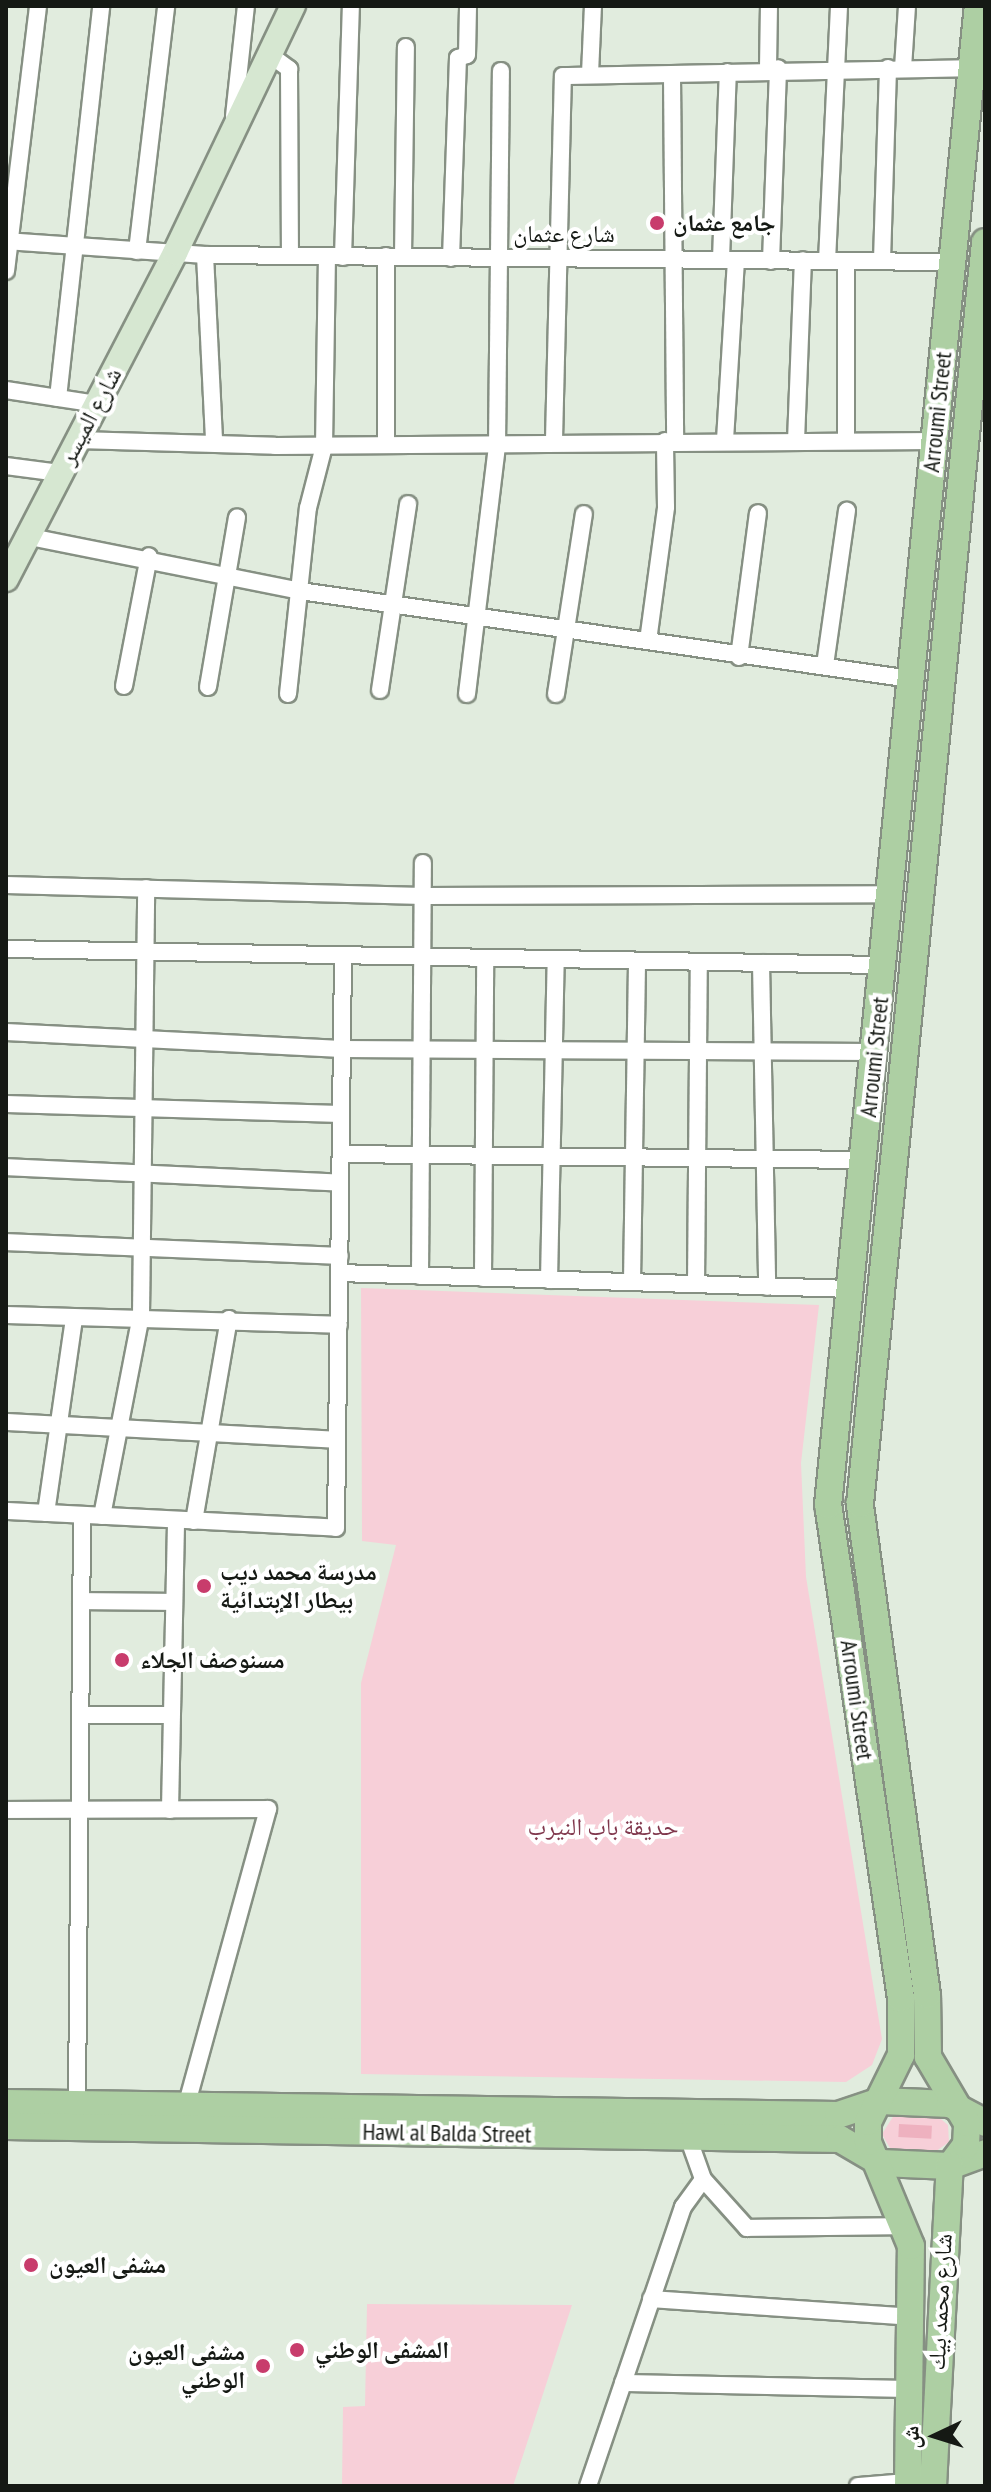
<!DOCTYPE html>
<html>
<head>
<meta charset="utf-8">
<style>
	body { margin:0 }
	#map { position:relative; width:991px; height:2492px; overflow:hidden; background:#e1ecde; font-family:"PT Sans Narrow","Noto Naskh Arabic",sans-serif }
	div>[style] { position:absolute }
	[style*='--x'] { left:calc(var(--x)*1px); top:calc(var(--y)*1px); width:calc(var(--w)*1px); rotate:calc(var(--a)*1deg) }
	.green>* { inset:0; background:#f7cfd8 }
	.water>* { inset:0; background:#eeb1bf; transform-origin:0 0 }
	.roads { filter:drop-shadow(2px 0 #869083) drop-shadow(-2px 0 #869083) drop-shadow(0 2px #869083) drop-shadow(0 -2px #869083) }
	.street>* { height:16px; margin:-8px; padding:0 8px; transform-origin:8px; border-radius:8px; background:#fff }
	.secondary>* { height:24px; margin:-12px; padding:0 12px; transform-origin:12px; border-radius:12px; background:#d6e7d1 }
	.primary>* { height:26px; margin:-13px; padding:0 13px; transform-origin:13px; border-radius:13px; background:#adcfa3 }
	.dots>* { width:22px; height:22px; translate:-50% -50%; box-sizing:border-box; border:4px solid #fff; border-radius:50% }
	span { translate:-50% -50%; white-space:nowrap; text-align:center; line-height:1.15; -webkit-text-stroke:8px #fff; paint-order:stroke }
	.poi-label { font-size:24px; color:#151914; font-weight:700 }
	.left { translate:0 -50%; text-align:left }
	.right { translate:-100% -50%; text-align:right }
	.street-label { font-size:24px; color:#151914 }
	.park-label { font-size:24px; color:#80384d }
	.frame { position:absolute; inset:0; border:8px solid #151914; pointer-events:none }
	.north { position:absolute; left:895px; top:2396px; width:80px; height:80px; -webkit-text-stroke:6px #fff; paint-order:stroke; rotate:266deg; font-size:22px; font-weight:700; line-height:32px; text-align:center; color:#151914 }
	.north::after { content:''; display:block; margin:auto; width:28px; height:36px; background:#151914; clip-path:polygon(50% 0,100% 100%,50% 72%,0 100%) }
</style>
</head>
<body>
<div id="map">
	<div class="green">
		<i style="clip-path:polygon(361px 1288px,819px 1305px,801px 1463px,806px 1577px,882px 2039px,872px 2065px,846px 2082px,361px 2074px,361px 1683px,396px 1545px,362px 1541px)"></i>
		<i style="clip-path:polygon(896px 2112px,936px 2115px,948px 2125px,949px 2142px,932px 2154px,891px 2150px,882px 2134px)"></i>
		<i style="clip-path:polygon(367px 2304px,572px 2305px,513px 2486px,342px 2486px,343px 2407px,365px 2406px)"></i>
	</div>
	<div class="water">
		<i style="left:899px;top:2124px;width:33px;height:13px;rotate:3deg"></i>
	</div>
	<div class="roads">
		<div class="street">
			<i style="--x:270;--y:55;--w:24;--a:36"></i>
			<i style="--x:289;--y:69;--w:184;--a:89.7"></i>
			<i style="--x:768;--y:68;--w:62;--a:-89.1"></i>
			<i style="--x:903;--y:68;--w:62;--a:-86.3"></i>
			<i style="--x:590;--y:74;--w:68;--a:-87.5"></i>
			<i style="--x:672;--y:76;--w:367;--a:89.5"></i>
			<i style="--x:234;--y:116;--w:111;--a:-83.8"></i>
			<i style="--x:6;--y:241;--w:199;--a:4"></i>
			<i style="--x:205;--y:255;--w:747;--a:0.54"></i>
			<i style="--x:137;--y:251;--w:247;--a:-83.2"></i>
			<i style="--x:205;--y:255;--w:187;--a:87.2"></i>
			<i style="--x:403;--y:256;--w:209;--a:-89.2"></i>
			<i style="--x:343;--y:257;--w:251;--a:-88.2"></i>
			<i style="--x:451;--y:258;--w:200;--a:-88"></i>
			<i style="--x:458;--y:58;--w:9;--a:-18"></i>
			<i style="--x:467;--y:55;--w:49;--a:-88.8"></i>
			<i style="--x:721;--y:259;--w:187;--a:-87.9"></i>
			<i style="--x:882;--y:260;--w:192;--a:-88.2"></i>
			<i style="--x:771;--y:261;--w:193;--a:-87.9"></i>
			<i style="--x:827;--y:261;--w:255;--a:-87.3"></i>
			<i style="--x:846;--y:261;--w:179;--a:90"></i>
			<i style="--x:6;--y:271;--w:267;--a:-83.1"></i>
			<i style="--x:6;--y:390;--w:93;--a:8.7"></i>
			<i style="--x:58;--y:398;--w:394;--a:-83.7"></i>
			<i style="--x:78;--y:440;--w:197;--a:1.7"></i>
			<i style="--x:275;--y:446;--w:660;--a:-0.43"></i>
			<i style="--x:554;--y:440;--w:364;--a:-88.6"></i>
			<i style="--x:563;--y:76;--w:409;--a:-1.1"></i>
			<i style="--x:725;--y:440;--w:180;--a:-86.5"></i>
			<i style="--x:796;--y:441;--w:181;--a:-87.8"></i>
			<i style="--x:386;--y:444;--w:188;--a:-90"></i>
			<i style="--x:6;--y:466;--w:54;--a:7.4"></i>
			<i style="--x:25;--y:536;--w:280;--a:11.3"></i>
			<i style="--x:300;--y:591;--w:617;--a:8.2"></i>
			<i style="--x:648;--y:641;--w:135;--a:-82.3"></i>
			<i style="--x:666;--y:507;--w:66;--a:-90.9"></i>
			<i style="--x:739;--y:657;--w:145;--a:-82.5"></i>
			<i style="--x:825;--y:665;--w:156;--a:-81.9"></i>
			<i style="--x:124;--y:686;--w:132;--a:-79.1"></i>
			<i style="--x:208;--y:687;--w:172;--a:-80.3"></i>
			<i style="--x:380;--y:690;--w:188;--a:-81.4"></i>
			<i style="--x:288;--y:694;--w:187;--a:-83.9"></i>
			<i style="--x:308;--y:508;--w:64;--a:-75.5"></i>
			<i style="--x:324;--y:446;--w:189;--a:-89.1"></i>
			<i style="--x:467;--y:694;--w:250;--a:-83.1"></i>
			<i style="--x:497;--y:446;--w:375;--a:-89.4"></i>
			<i style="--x:556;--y:694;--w:182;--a:-81.2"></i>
			<i style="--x:6;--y:885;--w:417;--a:1.5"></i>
			<i style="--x:423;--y:896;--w:467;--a:-0.2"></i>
			<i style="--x:6;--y:949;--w:877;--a:1.05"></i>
			<i style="--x:761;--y:963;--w:324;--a:88.9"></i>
			<i style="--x:6;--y:1032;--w:336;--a:2.9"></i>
			<i style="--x:342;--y:1049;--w:532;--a:0.32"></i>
			<i style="--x:6;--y:1104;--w:335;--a:1.7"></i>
			<i style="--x:341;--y:1154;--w:522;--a:0.66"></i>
			<i style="--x:6;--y:1167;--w:334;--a:2.7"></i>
			<i style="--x:6;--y:1242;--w:334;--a:2.4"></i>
			<i style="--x:339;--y:1273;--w:512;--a:1.79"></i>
			<i style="--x:420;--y:1276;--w:413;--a:-89.6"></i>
			<i style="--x:483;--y:1278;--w:320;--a:-89.6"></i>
			<i style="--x:549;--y:1280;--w:321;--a:-88.8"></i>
			<i style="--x:632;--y:1282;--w:321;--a:-89.1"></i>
			<i style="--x:696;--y:1284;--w:322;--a:-89.5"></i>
			<i style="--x:6;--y:1315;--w:333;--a:1.7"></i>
			<i style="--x:6;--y:1422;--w:331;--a:3.1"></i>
			<i style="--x:6;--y:1511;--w:330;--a:2.9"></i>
			<i style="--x:336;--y:1528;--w:573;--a:-89.3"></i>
			<i style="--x:46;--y:1513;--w:197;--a:-81.8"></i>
			<i style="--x:102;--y:1516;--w:205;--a:-79"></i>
			<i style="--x:141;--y:1315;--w:427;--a:-89.3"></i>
			<i style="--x:194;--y:1521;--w:205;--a:-80.2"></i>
			<i style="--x:81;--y:1601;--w:92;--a:0.6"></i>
			<i style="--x:80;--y:1715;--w:91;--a:0"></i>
			<i style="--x:6;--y:1810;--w:262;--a:-0.2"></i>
			<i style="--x:268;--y:1809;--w:308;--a:105.4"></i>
			<i style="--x:170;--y:1810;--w:290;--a:-88.8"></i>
			<i style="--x:77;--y:2104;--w:589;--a:-89.51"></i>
			<i style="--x:688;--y:2137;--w:45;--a:70.3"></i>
			<i style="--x:703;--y:2179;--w:66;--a:48.1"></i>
			<i style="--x:747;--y:2228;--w:160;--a:-0.7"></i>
			<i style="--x:651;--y:2299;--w:263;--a:3.9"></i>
			<i style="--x:623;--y:2383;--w:288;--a:1.2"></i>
			<i style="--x:588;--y:2486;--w:295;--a:-71.2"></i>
			<i style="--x:683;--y:2207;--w:34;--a:-54"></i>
			<i style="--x:858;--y:2486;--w:50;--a:-4.6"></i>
		</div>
		<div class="secondary">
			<i style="--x:6;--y:579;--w:367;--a:-62.6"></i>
			<i style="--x:175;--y:253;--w:274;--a:-64.5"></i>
		</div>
		<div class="primary">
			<i style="--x:6;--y:2103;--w:832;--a:0.83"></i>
			<i style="--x:838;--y:2115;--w:44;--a:-18.4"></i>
			<i style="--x:880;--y:2101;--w:70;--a:2.5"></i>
			<i style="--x:950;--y:2104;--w:40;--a:28"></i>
			<i style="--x:6;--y:2126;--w:834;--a:0.89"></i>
			<i style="--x:840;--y:2139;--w:48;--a:30.3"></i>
			<i style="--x:881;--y:2163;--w:69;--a:2.5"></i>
			<i style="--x:950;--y:2166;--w:37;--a:-20"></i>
			<i style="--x:950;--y:2166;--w:26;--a:-53"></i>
			<i style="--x:966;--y:2145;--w:22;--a:-87"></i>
			<i style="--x:967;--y:2123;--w:77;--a:-120.6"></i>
			<i style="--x:928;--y:2057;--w:62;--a:-90.9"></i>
			<i style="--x:927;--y:1995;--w:496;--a:-97.8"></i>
			<i style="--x:860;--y:1504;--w:1268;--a:-84.34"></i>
			<i style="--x:908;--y:2486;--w:240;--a:-89.3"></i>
			<i style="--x:911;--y:2246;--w:113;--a:-112.5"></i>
			<i style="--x:868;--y:2142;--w:20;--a:-90"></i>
			<i style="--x:868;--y:2122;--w:75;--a:-63.8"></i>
			<i style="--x:901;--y:2055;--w:57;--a:-90"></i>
			<i style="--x:901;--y:1998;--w:498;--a:-98.4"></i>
			<i style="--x:828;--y:1505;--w:1506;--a:-84.29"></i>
			<i style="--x:933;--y:2486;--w:320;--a:-87"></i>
		</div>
	</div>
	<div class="dots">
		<i style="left:657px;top:223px;background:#c83c6c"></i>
		<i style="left:204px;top:1586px;background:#c83c6c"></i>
		<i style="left:122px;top:1660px;background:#c83c6c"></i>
		<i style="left:31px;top:2265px;background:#c83c6c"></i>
		<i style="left:297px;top:2350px;background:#c83c6c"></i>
		<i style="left:263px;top:2366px;background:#c83c6c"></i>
	</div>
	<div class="poi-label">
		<span class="left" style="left:673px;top:223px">جامع عثمان</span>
		<span class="left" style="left:220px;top:1586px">مدرسة محمد ديب<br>بيطار الإبتدائية</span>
		<span class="left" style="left:140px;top:1660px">مسنوصف الجلاء</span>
		<span class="left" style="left:49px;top:2265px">مشفى العيون</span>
		<span class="left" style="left:315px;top:2350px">المشفى الوطني</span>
		<span class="right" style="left:245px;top:2366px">مشفى العيون<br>الوطني</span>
	</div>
	<div class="street-label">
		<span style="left:564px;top:234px">شارع عثمان</span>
		<span style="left:937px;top:412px;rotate:-84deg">Arroumi Street</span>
		<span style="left:90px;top:416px;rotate:-62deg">شارع الميسر</span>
		<span style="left:874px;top:1057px;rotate:-84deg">Arroumi Street</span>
		<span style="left:857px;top:1700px;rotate:82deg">Arroumi Street</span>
		<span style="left:447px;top:2133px;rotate:1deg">Hawl al Balda Street</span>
		<span style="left:940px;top:2302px;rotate:-87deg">شارع محمد بيك</span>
	</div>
	<div class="park-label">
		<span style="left:603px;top:1827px">حديقة باب النيرب</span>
	</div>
	<div class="frame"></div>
	<div class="north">ش</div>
</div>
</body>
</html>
